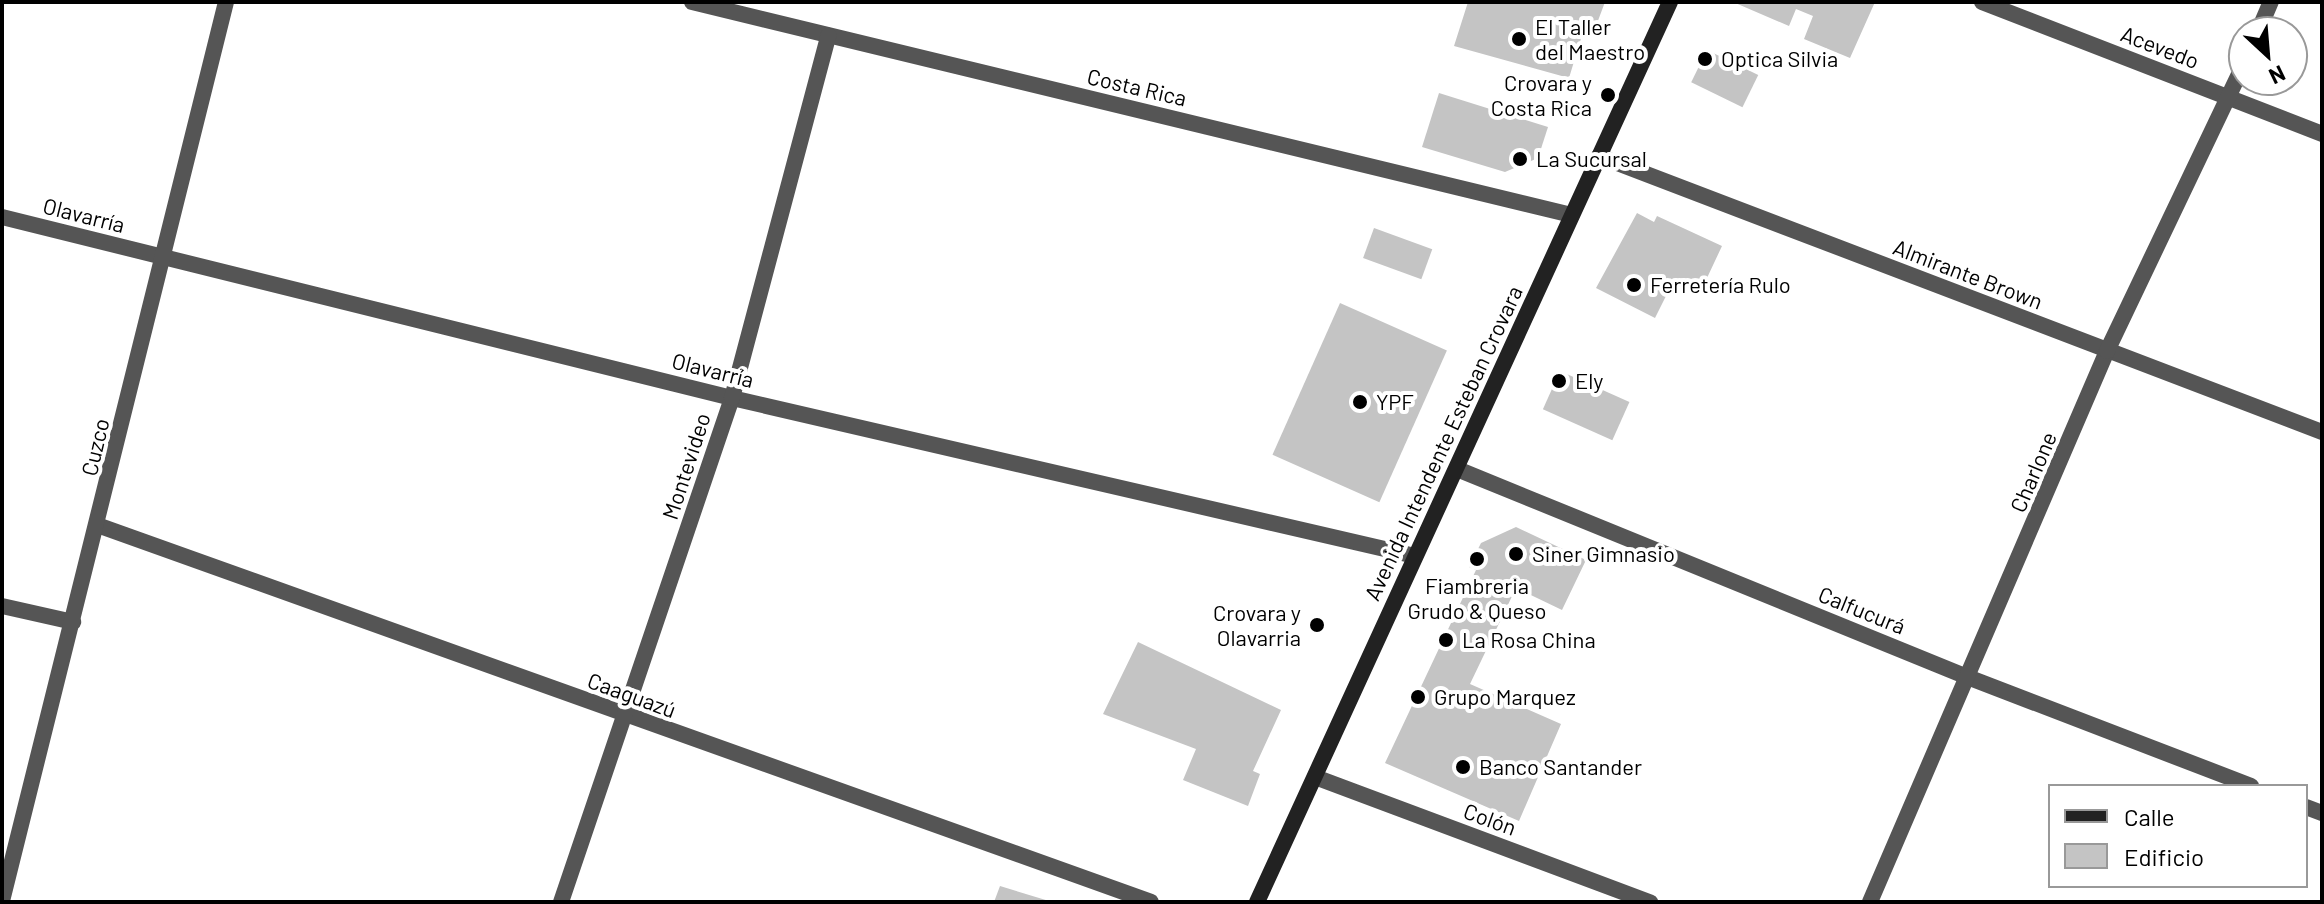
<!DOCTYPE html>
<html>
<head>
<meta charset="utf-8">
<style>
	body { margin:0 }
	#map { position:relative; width:2324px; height:904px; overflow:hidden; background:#fff; font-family:Barlow,sans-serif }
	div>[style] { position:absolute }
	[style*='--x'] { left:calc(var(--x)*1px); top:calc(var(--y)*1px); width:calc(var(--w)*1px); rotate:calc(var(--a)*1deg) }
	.building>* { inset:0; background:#c4c4c4; transform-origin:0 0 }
	.street>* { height:16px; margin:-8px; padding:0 8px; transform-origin:8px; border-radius:8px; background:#555 }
	.secondary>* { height:16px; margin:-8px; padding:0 8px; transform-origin:8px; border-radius:8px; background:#222 }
	.dots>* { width:22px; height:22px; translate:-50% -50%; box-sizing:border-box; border:4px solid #fff; border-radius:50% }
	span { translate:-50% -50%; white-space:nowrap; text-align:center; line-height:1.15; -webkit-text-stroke:8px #fff; paint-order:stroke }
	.poi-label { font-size:22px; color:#000 }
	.left { translate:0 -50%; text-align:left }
	.right { translate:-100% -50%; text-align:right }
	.street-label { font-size:22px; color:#000 }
	.frame { position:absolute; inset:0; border:4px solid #000; pointer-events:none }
	.legend { position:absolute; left:2048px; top:784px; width:260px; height:104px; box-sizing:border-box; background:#fff; border:2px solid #999; margin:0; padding:10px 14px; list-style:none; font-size:24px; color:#000 }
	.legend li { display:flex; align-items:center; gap:16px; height:40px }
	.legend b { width:40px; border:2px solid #999 }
	.north { position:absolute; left:2228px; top:16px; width:80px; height:80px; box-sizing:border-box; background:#fff; border:2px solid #999; border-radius:50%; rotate:154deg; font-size:22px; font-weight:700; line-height:32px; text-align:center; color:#000 }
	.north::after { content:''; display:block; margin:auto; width:28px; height:36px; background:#000; clip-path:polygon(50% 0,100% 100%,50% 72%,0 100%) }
</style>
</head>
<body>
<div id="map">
	<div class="building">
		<i style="clip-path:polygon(1468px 2px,1605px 2px,1593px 34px,1583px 32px,1569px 78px,1454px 46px)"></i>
		<i style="clip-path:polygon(1733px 2px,1875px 2px,1850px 58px,1804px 39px,1813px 16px,1796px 9px,1789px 26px)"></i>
		<i style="left:1707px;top:50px;width:57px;height:36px;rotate:26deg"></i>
		<i style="clip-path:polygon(1439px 93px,1548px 127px,1538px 158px,1505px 172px,1422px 147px)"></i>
		<i style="clip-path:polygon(1637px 213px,1654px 222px,1657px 216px,1722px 246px,1699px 295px,1673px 282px,1655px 318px,1596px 288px)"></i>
		<i style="left:1374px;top:228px;width:62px;height:32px;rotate:20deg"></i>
		<i style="left:1340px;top:303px;width:117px;height:166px;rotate:24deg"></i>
		<i style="left:1560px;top:371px;width:76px;height:42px;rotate:24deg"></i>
		<i style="clip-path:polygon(1516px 527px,1586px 560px,1562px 610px,1516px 588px,1470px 684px,1561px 724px,1519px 821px,1385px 763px,1476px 570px,1469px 567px,1481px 543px)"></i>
		<i style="clip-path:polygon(1138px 642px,1281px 710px,1253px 771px,1260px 774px,1248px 806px,1183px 780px,1196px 749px,1103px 714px)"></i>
		<i style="clip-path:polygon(1000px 886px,1049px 901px,1048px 902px,994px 902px)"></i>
	</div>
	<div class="street">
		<i style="--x:692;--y:2;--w:905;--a:13.61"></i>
		<i style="--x:1982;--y:2;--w:365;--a:21.2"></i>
		<i style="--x:2258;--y:32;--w:33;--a:-67"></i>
		<i style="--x:1599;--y:156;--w:774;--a:20.89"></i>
		<i style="--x:2;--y:217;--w:752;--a:13.93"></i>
		<i style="--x:732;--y:398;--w:701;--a:13.03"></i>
		<i style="--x:1457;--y:469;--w:554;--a:22.17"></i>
		<i style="--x:1970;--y:678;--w:301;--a:21"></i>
		<i style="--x:100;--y:526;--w:1116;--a:19.68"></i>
		<i style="--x:2;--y:606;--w:73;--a:12.7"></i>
		<i style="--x:1315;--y:777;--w:358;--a:20.5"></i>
		<i style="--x:2306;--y:807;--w:17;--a:21"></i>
		<i style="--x:2;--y:901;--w:926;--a:-76.01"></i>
		<i style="--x:561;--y:902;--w:532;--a:-71.26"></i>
		<i style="--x:732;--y:398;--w:375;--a:-75.1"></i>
		<i style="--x:1870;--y:902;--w:600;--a:-66.73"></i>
		<i style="--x:2107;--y:351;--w:318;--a:-64.5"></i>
	</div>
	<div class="secondary">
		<i style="--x:1257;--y:902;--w:990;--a:-65.35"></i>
	</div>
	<div class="dots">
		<i style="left:1519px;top:39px;background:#000"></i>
		<i style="left:1705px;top:59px;background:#000"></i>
		<i style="left:1608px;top:95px;background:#000"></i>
		<i style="left:1520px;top:159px;background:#000"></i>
		<i style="left:1634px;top:285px;background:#000"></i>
		<i style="left:1559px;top:381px;background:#000"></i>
		<i style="left:1360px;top:402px;background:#000"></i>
		<i style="left:1516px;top:554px;background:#000"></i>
		<i style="left:1477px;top:559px;background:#000"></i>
		<i style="left:1317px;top:625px;background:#000"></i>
		<i style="left:1446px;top:640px;background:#000"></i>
		<i style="left:1418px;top:697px;background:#000"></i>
		<i style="left:1463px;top:767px;background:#000"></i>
	</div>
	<div class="poi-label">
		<span class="left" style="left:1535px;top:39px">El Taller<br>del Maestro</span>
		<span class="left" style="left:1721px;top:59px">Optica Silvia</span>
		<span class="right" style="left:1592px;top:95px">Crovara y<br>Costa Rica</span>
		<span class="left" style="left:1536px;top:159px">La Sucursal</span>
		<span class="left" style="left:1650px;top:285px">Ferretería Rulo</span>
		<span class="left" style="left:1575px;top:381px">Ely</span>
		<span class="left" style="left:1376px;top:402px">YPF</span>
		<span class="left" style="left:1532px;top:554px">Siner Gimnasio</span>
		<span style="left:1477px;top:598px">Fiambreria<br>Grudo &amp; Queso</span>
		<span class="right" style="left:1301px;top:625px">Crovara y<br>Olavarria</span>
		<span class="left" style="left:1462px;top:640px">La Rosa China</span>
		<span class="left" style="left:1434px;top:697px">Grupo Marquez</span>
		<span class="left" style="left:1479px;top:767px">Banco Santander</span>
	</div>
	<div class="street-label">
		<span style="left:2160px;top:47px;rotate:21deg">Acevedo</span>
		<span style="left:1137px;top:87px;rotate:13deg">Costa Rica</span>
		<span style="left:84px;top:215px;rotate:14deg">Olavarría</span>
		<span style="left:1968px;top:274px;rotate:21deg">Almirante Brown</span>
		<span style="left:713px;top:370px;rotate:14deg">Olavarría</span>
		<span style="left:1443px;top:443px;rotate:-65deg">Avenida Intendente Esteban Crovara</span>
		<span style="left:95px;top:447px;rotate:-77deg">Cuzco</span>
		<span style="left:686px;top:466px;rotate:-72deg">Montevideo</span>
		<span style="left:2033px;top:472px;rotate:-67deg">Charlone</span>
		<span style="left:1862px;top:610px;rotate:22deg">Calfucurá</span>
		<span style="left:632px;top:695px;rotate:20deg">Caaguazú</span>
		<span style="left:1490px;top:819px;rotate:20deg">Colón</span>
	</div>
	<div class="frame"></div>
	<ul class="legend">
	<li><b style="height:10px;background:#222"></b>Calle</li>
	<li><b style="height:22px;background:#c4c4c4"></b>Edificio</li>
	</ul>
	<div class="north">N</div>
</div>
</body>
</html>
